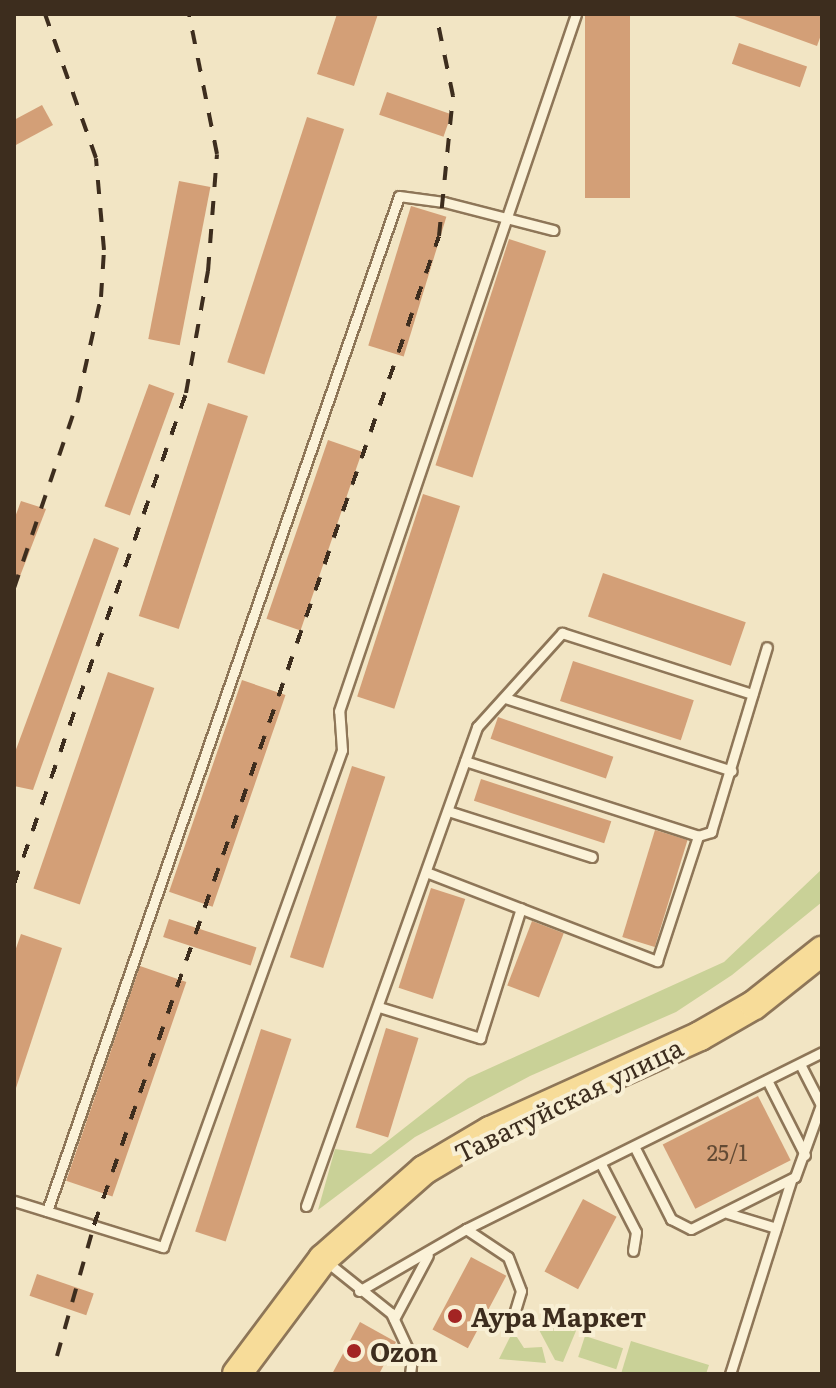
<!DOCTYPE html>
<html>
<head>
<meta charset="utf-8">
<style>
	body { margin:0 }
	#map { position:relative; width:836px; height:1388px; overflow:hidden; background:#f2e5c4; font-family:Literata,serif }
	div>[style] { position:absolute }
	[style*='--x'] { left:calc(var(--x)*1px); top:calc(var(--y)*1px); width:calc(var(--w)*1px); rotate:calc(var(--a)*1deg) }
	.green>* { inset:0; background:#c9d197; transform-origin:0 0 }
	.building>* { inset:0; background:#d39f77; transform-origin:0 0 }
	.roads { filter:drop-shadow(2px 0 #8e7658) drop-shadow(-2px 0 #8e7658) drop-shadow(0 2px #8e7658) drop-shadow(0 -2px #8e7658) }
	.lane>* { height:9px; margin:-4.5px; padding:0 4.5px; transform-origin:4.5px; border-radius:4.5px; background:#fbf2d8 }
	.primary>* { height:28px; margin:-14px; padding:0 14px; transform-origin:14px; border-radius:14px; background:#f7dc99 }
	.rail>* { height:4px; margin-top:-2px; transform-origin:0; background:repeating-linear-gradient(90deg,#3d2d1e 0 14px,transparent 0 28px) }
	.dots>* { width:22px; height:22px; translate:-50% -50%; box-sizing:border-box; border:4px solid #f8efd4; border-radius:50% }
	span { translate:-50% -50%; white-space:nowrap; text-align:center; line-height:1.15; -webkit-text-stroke:8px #f8efd4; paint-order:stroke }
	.number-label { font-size:22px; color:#624a34 }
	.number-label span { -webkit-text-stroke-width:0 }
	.street-label { font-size:26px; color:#3d2d1e }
	.poi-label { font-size:26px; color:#3d2d1e; font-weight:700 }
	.left { translate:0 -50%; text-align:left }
	.frame { position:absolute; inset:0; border:16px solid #3d2d1e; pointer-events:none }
</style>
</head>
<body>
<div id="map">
	<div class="green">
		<i style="clip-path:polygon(822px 869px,822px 902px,732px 975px,676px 1012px,530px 1076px,415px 1137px,318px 1210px,335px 1149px,371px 1154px,468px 1078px,724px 962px)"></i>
		<i style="clip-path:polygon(548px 1310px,574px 1319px,578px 1326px,563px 1362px,555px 1360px,538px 1328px)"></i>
		<i style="clip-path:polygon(513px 1331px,524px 1348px,542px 1347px,546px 1363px,499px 1359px)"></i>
		<i style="left:585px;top:1336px;width:40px;height:22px;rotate:18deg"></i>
		<i style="clip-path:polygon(631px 1341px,709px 1365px,706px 1374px,621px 1374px)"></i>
	</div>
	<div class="building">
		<i style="clip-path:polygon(337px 14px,378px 14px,354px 86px,317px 74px)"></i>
		<i style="left:585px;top:14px;width:45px;height:184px"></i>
		<i style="clip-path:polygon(729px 14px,822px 14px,822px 32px,817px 46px)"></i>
		<i style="left:739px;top:43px;width:72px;height:22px;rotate:19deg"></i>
		<i style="left:387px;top:92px;width:68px;height:24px;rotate:19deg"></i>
		<i style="clip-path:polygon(42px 105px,53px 125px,14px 146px,14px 120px)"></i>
		<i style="left:307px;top:117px;width:39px;height:258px;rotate:18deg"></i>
		<i style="left:179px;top:181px;width:32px;height:161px;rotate:11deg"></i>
		<i style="left:411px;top:206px;width:37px;height:146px;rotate:17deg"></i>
		<i style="left:509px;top:239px;width:39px;height:238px;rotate:18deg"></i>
		<i style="left:149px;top:384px;width:27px;height:130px;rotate:20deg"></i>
		<i style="left:208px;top:403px;width:42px;height:224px;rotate:18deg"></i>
		<i style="left:328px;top:440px;width:36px;height:189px;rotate:19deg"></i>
		<i style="left:423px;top:494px;width:39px;height:213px;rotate:18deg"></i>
		<i style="clip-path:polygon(21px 501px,46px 509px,15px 589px,14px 520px)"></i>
		<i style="clip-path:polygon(94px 538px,119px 548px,33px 790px,14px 786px,14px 755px)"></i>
		<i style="left:603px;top:573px;width:151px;height:46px;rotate:19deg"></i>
		<i style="left:573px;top:661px;width:127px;height:42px;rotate:18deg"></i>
		<i style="left:108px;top:672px;width:49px;height:229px;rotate:19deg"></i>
		<i style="left:242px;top:680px;width:46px;height:224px;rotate:19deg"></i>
		<i style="left:498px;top:717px;width:122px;height:23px;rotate:19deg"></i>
		<i style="left:352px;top:766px;width:35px;height:201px;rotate:18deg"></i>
		<i style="left:481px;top:779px;width:137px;height:23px;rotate:18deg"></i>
		<i style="left:655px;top:830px;width:34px;height:112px;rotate:17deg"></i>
		<i style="left:431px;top:888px;width:36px;height:105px;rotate:18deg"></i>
		<i style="left:169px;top:919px;width:92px;height:19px;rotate:18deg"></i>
		<i style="left:532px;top:921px;width:34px;height:69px;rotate:21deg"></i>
		<i style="clip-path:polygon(21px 934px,62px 948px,16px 1088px,14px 954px)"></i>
		<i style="left:140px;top:966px;width:49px;height:227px;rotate:19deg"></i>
		<i style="left:386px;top:1028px;width:34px;height:104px;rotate:17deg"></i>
		<i style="left:261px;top:1029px;width:32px;height:213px;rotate:18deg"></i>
		<i style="left:758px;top:1096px;width:72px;height:107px;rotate:63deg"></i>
		<i style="left:583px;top:1199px;width:38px;height:82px;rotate:28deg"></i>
		<i style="left:471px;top:1257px;width:40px;height:82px;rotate:28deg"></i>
		<i style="left:37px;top:1274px;width:60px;height:23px;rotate:19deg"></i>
		<i style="clip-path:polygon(360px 1322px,396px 1342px,379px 1374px,332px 1374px)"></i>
	</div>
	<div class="roads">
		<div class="lane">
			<i style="--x:505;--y:698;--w:238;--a:17.8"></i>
			<i style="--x:465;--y:761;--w:245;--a:17.8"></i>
			<i style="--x:448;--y:811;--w:151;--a:17.7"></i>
			<i style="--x:426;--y:872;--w:248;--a:21.1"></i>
			<i style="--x:657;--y:961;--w:132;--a:-71.8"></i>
			<i style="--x:698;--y:836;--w:14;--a:-17"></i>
			<i style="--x:711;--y:832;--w:193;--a:-73.2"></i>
			<i style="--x:379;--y:1007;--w:106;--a:17.1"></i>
			<i style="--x:480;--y:1038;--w:136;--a:-72.5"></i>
			<i style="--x:800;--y:1064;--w:46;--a:62.9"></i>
			<i style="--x:767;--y:1080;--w:84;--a:63.1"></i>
			<i style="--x:635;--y:1148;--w:80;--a:63.1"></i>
			<i style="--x:671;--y:1219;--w:22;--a:27"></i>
			<i style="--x:691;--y:1229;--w:116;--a:-26.6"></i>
			<i style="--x:795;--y:1177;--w:80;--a:-70.2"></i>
			<i style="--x:601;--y:1164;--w:76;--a:62.8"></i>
			<i style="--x:636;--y:1232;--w:19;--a:99"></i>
			<i style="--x:14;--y:1201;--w:156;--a:17.2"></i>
			<i style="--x:163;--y:1247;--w:528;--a:-70.19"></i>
			<i style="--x:342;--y:750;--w:39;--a:-94"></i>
			<i style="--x:339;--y:711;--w:736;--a:-71.22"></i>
			<i style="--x:306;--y:1206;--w:509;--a:-70.35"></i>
			<i style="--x:477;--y:727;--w:127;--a:-47.9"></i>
			<i style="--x:562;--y:633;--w:200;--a:17.8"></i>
			<i style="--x:47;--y:1211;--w:1074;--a:-70.87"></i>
			<i style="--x:399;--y:196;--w:45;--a:7.6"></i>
			<i style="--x:444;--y:202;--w:113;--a:14.4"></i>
			<i style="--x:727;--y:1213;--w:51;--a:17"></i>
			<i style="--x:466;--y:1229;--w:50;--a:33.7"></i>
			<i style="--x:508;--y:1257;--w:36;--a:69"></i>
			<i style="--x:521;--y:1291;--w:24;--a:107"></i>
			<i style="--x:327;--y:1262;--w:82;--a:38.6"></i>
			<i style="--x:391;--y:1313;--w:50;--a:65"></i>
			<i style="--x:412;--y:1358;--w:16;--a:97"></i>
			<i style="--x:359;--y:1291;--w:124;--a:-30.1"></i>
			<i style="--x:466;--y:1229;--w:398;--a:-26.4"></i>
			<i style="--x:394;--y:1319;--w:72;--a:-62"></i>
			<i style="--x:730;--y:1374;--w:203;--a:-72.5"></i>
		</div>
		<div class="primary">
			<i style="--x:237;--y:1374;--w:144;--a:-53.2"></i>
			<i style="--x:323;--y:1259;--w:135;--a:-41.4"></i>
			<i style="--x:424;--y:1170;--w:77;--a:-30.6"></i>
			<i style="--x:490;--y:1131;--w:230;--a:-24.3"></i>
			<i style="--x:700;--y:1036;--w:62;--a:-29.9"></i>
			<i style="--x:754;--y:1005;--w:87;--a:-38.5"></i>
		</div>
	</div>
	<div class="rail">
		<i style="--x:14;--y:588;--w:199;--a:-71.2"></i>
		<i style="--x:78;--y:400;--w:106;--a:-77.4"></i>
		<i style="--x:101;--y:297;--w:47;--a:-86.3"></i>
		<i style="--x:104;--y:250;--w:92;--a:-95"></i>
		<i style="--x:96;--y:158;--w:153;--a:-109.5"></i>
		<i style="--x:14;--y:884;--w:520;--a:-70.69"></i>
		<i style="--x:186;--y:393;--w:124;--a:-79.8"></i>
		<i style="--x:208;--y:271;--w:117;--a:-85.6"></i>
		<i style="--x:217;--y:154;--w:143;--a:-101.3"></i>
		<i style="--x:57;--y:1356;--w:136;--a:-74.2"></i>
		<i style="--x:94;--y:1225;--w:1047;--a:-70.77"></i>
		<i style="--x:439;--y:236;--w:141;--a:-84.3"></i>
		<i style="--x:453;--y:96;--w:84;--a:-101.7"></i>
	</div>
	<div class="dots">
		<i style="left:455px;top:1316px;background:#a32423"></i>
		<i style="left:354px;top:1351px;background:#a32423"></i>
	</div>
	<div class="number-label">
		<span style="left:727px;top:1152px">25/1</span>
	</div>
	<div class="street-label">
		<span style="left:568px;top:1099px;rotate:-26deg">Таватуйская улица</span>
	</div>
	<div class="poi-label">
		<span class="left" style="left:471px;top:1316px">Аура Маркет</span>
		<span class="left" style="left:370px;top:1351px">Ozon</span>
	</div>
	<div class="frame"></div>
</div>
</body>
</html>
